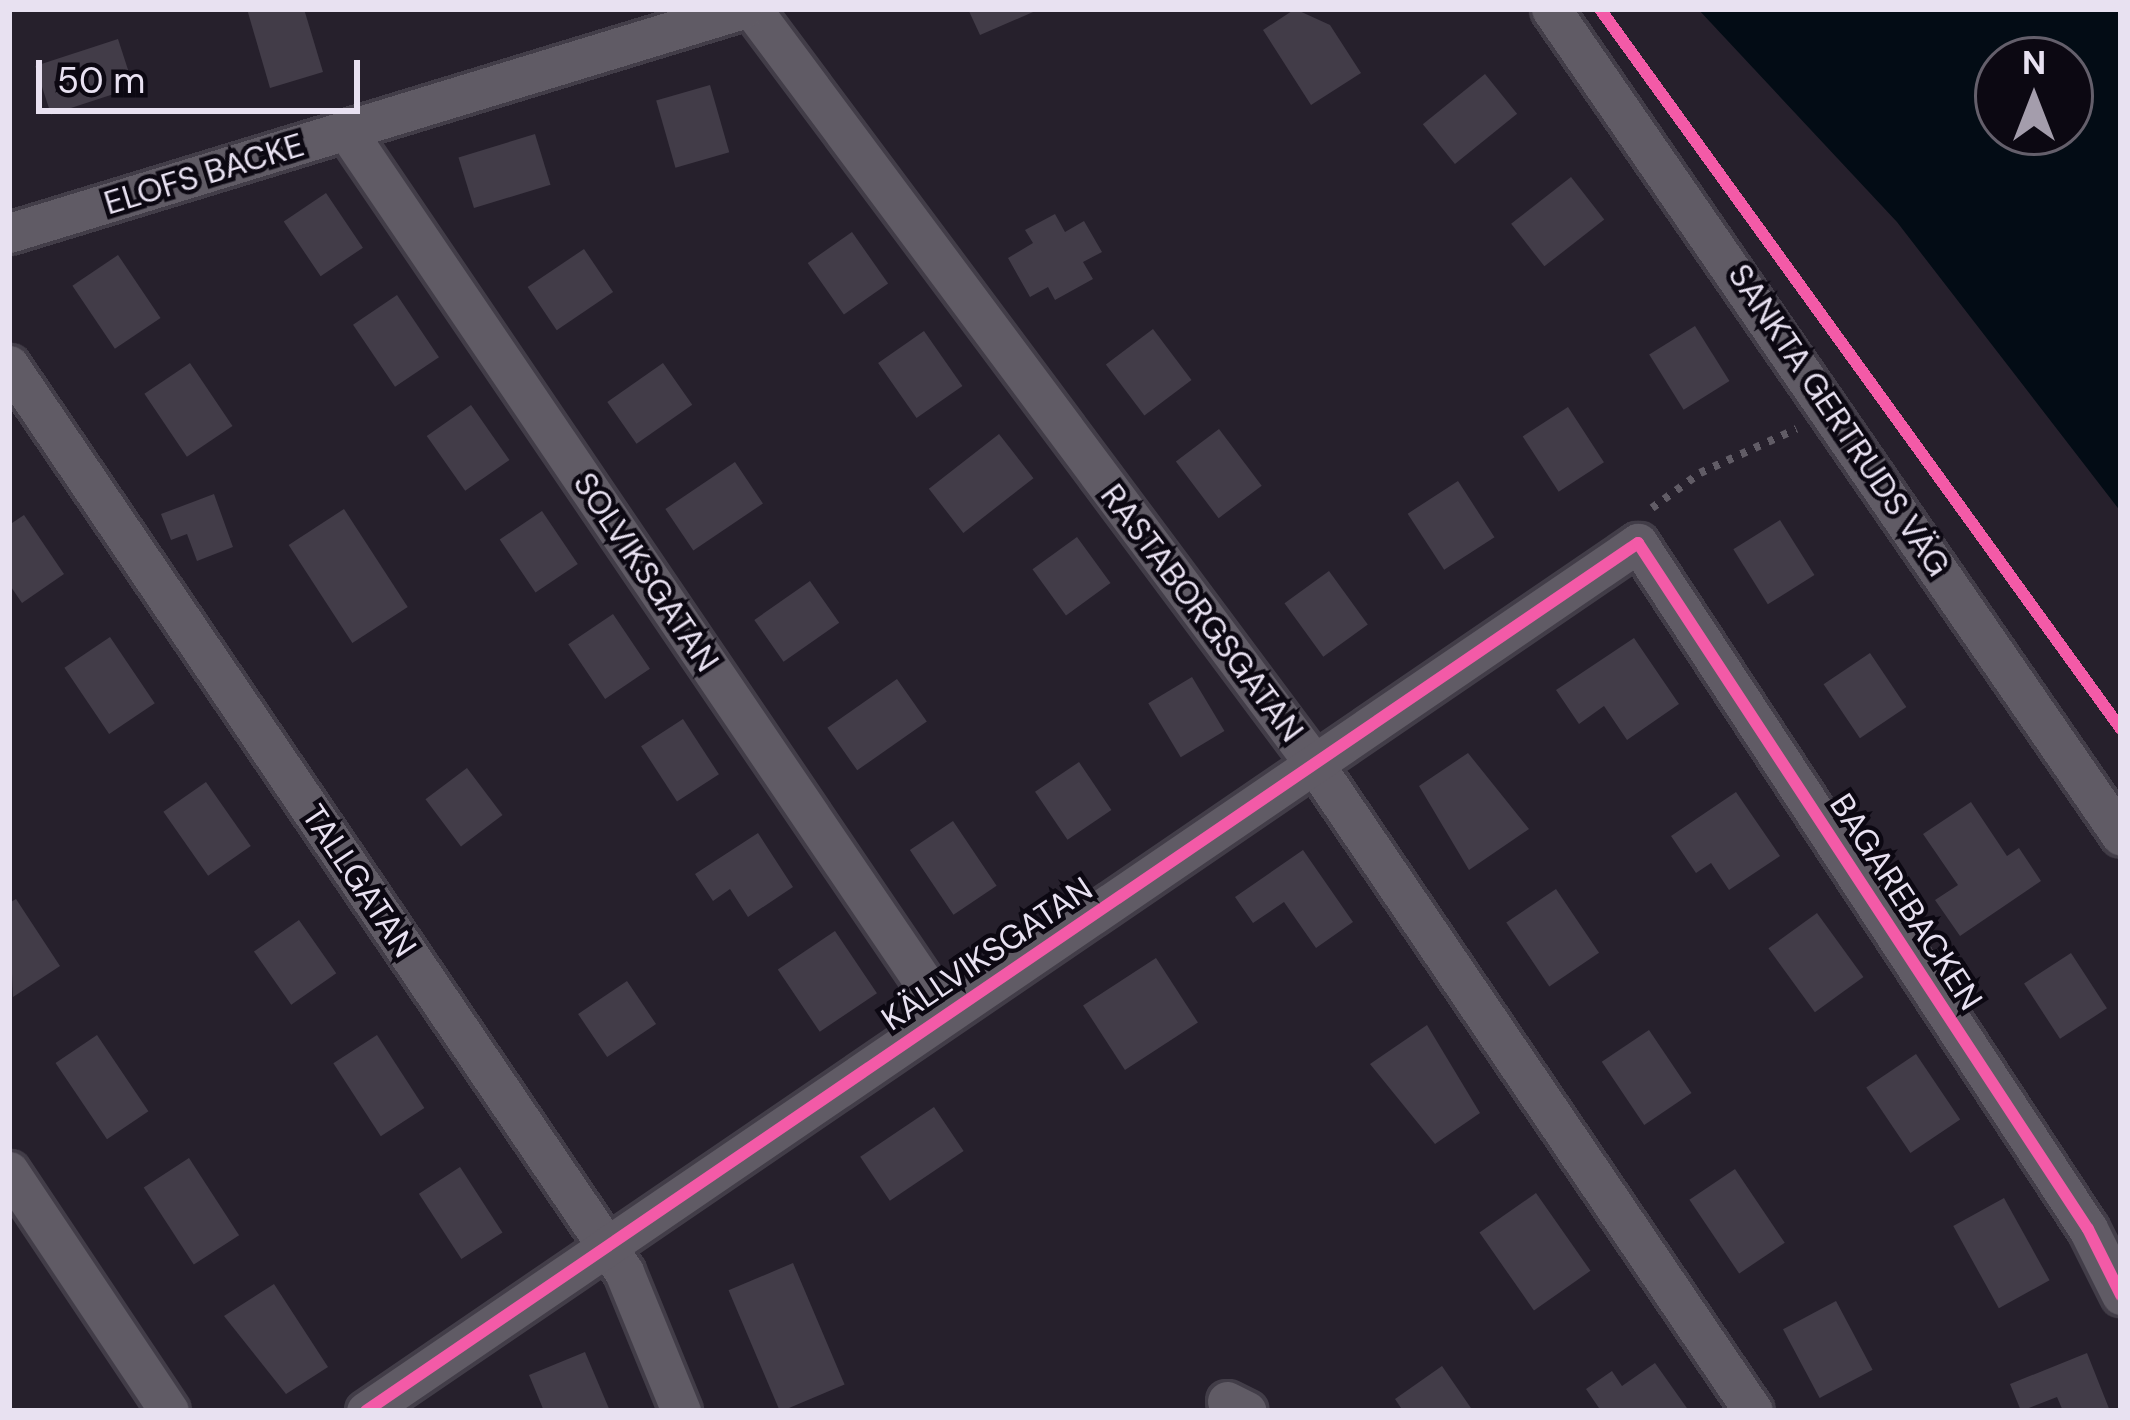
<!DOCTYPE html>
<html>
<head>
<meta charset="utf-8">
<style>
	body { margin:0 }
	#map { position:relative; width:2130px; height:1420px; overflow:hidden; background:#26202c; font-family:"DM Sans",sans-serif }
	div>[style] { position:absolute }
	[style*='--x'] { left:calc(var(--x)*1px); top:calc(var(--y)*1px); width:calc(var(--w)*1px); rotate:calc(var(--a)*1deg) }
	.water>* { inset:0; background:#030c15 }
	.building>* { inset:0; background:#423c48; transform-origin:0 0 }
	.path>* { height:8px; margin-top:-4px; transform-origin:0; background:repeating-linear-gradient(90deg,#615c66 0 6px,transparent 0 15px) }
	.roads { filter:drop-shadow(3px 0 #423d48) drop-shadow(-3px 0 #423d48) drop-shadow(0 3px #423d48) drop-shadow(0 -3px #423d48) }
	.street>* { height:39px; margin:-19.5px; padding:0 19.5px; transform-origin:19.5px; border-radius:19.5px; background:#605b65 }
	.cycleway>* { height:12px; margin:-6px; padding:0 6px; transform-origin:6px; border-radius:6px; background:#f35aa7 }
	span { translate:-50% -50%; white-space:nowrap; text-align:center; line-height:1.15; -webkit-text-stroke:9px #0c0812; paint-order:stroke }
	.street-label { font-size:33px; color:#e8e1f1 }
	.frame { position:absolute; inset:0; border:12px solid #e8e1f1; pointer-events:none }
	.north { position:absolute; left:1974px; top:36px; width:120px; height:120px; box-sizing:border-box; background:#0c0812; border:3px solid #645f6b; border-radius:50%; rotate:0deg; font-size:33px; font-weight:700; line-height:48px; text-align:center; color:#e8e1f1 }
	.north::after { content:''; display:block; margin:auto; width:42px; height:54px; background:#a49dac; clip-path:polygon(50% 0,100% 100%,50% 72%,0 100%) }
	.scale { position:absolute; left:36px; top:60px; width:324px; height:54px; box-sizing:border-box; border:6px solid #e8e1f1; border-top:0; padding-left:15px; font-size:36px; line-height:42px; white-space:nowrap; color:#e8e1f1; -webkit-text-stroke:9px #0c0812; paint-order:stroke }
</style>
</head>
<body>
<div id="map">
	<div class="water">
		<i style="clip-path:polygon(evenodd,1698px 9px,2121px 9px,2121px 512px,1897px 222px,1698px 9px,1998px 60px,2070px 60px,2070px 132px,1998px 132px,1998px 60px)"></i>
	</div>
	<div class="building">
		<i style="clip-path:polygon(247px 9px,304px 9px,323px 72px,270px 88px)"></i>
		<i style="clip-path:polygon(968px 9px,1040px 9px,980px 35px)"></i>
		<i style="clip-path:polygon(1295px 9px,1330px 25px,1361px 73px,1311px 105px,1263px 30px)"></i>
		<i style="left:118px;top:39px;width:51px;height:87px;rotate:72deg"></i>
		<i style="left:1485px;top:74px;width:51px;height:80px;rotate:51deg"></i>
		<i style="left:710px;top:85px;width:70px;height:56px;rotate:74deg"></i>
		<i style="left:535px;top:134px;width:53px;height:80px;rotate:73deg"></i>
		<i style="left:1571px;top:177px;width:54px;height:76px;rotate:52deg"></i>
		<i style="left:326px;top:193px;width:66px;height:51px;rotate:56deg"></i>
		<i style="clip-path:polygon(1055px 214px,1065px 232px,1084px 221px,1102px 252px,1083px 262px,1093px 279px,1055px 300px,1048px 287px,1030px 297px,1008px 258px,1033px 243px,1025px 230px)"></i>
		<i style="left:852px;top:232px;width:63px;height:54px;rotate:55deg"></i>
		<i style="left:584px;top:249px;width:52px;height:68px;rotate:56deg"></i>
		<i style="left:118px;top:255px;width:76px;height:55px;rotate:56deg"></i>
		<i style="left:397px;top:295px;width:75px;height:53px;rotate:56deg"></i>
		<i style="left:1695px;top:326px;width:65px;height:54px;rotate:58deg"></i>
		<i style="left:1153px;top:329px;width:64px;height:59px;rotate:53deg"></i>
		<i style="left:924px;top:331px;width:67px;height:56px;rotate:55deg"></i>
		<i style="left:190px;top:363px;width:76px;height:55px;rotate:56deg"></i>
		<i style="left:663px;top:363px;width:51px;height:68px;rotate:55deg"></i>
		<i style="left:471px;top:405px;width:67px;height:54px;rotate:55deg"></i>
		<i style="left:1568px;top:407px;width:66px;height:54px;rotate:57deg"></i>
		<i style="left:1219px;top:429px;width:71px;height:54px;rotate:53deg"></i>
		<i style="left:999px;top:434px;width:56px;height:89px;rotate:52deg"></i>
		<i style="left:735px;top:462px;width:50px;height:84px;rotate:56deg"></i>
		<i style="left:1458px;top:481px;width:67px;height:60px;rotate:57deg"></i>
		<i style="clip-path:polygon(214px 494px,233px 547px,197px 561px,187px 534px,171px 540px,161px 514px)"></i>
		<i style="left:344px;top:509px;width:117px;height:66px;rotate:57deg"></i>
		<i style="left:542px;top:511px;width:64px;height:51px;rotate:56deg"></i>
		<i style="clip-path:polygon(24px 515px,64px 574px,22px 603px,9px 584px,9px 525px)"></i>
		<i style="left:1780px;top:520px;width:65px;height:55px;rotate:58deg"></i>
		<i style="left:1077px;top:537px;width:57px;height:55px;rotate:54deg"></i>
		<i style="left:1329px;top:571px;width:66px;height:55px;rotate:54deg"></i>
		<i style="left:810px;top:581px;width:51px;height:68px;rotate:55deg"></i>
		<i style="left:613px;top:614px;width:66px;height:54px;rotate:56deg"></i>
		<i style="left:110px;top:637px;width:80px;height:55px;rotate:56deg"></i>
		<i style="clip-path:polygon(1634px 638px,1679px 704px,1627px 740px,1604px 706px,1579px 724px,1556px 690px)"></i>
		<i style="left:1870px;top:653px;width:65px;height:56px;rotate:56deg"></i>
		<i style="left:1192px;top:677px;width:63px;height:51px;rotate:59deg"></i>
		<i style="left:897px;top:679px;width:52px;height:85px;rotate:55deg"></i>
		<i style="left:683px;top:719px;width:66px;height:50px;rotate:57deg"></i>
		<i style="clip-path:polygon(1468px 753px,1529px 829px,1469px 870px,1419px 786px)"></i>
		<i style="left:1079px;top:762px;width:58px;height:53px;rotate:56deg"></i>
		<i style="left:467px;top:768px;width:59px;height:52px;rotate:53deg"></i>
		<i style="left:206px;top:782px;width:78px;height:52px;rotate:55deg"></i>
		<i style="clip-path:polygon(1736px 792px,1780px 856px,1729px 890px,1711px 863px,1696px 873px,1671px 836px)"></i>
		<i style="clip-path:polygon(1971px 802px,2007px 856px,2019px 848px,2041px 881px,1960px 936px,1935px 900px,1958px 885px,1923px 834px)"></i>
		<i style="left:953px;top:821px;width:78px;height:52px;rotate:56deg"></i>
		<i style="clip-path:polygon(758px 833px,793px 887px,748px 917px,730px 889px,713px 901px,695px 874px)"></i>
		<i style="clip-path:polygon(1303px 850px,1353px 922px,1316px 948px,1284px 902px,1253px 923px,1235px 897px)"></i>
		<i style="left:1556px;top:889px;width:77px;height:60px;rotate:56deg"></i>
		<i style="clip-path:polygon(16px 899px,60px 966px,13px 997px,9px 903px)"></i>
		<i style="left:1817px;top:913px;width:79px;height:60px;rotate:54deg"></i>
		<i style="left:299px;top:920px;width:65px;height:55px;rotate:55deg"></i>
		<i style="left:835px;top:931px;width:75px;height:69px;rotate:56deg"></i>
		<i style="left:2071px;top:953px;width:66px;height:56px;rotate:57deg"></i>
		<i style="left:1156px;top:958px;width:77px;height:87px;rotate:57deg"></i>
		<i style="left:627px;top:981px;width:52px;height:59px;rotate:56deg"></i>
		<i style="clip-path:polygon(1427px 1025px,1480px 1113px,1435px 1144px,1370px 1064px)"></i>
		<i style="left:1649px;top:1030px;width:76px;height:57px;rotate:56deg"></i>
		<i style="left:97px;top:1035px;width:92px;height:50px;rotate:56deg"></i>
		<i style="left:377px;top:1035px;width:87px;height:52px;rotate:57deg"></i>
		<i style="left:1916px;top:1054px;width:79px;height:60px;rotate:56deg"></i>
		<i style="left:934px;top:1107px;width:53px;height:89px;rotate:56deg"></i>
		<i style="left:189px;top:1158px;width:92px;height:54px;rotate:57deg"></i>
		<i style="left:460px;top:1167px;width:78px;height:49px;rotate:57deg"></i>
		<i style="left:1735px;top:1169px;width:89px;height:55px;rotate:56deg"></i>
		<i style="left:1536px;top:1193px;width:95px;height:69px;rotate:55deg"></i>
		<i style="left:2004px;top:1198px;width:94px;height:58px;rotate:61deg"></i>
		<i style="left:793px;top:1263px;width:132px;height:70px;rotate:67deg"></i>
		<i style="clip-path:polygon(274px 1284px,328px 1367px,286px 1394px,224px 1316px)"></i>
		<i style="left:1836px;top:1301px;width:78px;height:60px;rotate:62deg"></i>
		<i style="clip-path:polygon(585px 1352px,610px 1411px,544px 1411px,529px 1375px)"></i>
		<i style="clip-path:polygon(2087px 1353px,2110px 1411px,2063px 1411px,2057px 1397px,2021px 1411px,2010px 1384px)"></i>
		<i style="clip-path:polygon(1655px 1363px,1689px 1411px,1601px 1411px,1586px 1389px,1612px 1371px,1622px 1386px)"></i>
		<i style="clip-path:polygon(1442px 1366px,1473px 1411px,1403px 1411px,1395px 1399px)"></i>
	</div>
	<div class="path">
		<i style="--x:1652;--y:508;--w:59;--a:-36.1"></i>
		<i style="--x:1700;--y:473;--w:106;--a:-24.6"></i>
	</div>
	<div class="roads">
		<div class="street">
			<i style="--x:752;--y:9;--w:943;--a:53.32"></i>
			<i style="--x:1315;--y:765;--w:780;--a:55.86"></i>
			<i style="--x:1551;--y:9;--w:1004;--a:55.42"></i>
			<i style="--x:346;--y:130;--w:1068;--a:55.88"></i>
			<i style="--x:9;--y:233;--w:767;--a:-16.97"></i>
			<i style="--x:9;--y:365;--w:1096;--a:55.86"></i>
			<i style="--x:624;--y:1272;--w:150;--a:67.7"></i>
			<i style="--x:9;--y:1171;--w:288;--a:56.3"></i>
			<i style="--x:1227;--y:1401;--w:22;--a:27"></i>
			<i style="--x:366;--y:1411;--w:1540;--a:-34.31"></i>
			<i style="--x:1638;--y:543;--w:820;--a:56.74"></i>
			<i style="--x:2088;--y:1229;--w:74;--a:63.4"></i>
		</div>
	</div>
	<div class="cycleway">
		<i style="--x:1600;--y:9;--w:889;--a:54.11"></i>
		<i style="--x:366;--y:1411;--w:1540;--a:-34.31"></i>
		<i style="--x:1638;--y:543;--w:820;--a:56.74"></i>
		<i style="--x:2088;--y:1229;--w:74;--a:63.4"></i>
	</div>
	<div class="street-label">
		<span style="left:204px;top:174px;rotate:-17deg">ELOFS BACKE</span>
		<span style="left:1839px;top:420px;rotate:56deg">SANKTA GERTRUDS VÄG</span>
		<span style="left:646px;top:572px;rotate:56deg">SOLVIKSGATAN</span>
		<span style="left:1202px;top:613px;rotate:53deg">RASTABORGSGATAN</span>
		<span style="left:359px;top:881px;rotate:56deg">TALLGATAN</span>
		<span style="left:1906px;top:902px;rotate:57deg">BAGAREBACKEN</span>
		<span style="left:987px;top:954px;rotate:-34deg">KÄLLVIKSGATAN</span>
	</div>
	<div class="frame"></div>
	<div class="north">N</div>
	<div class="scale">50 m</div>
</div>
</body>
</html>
